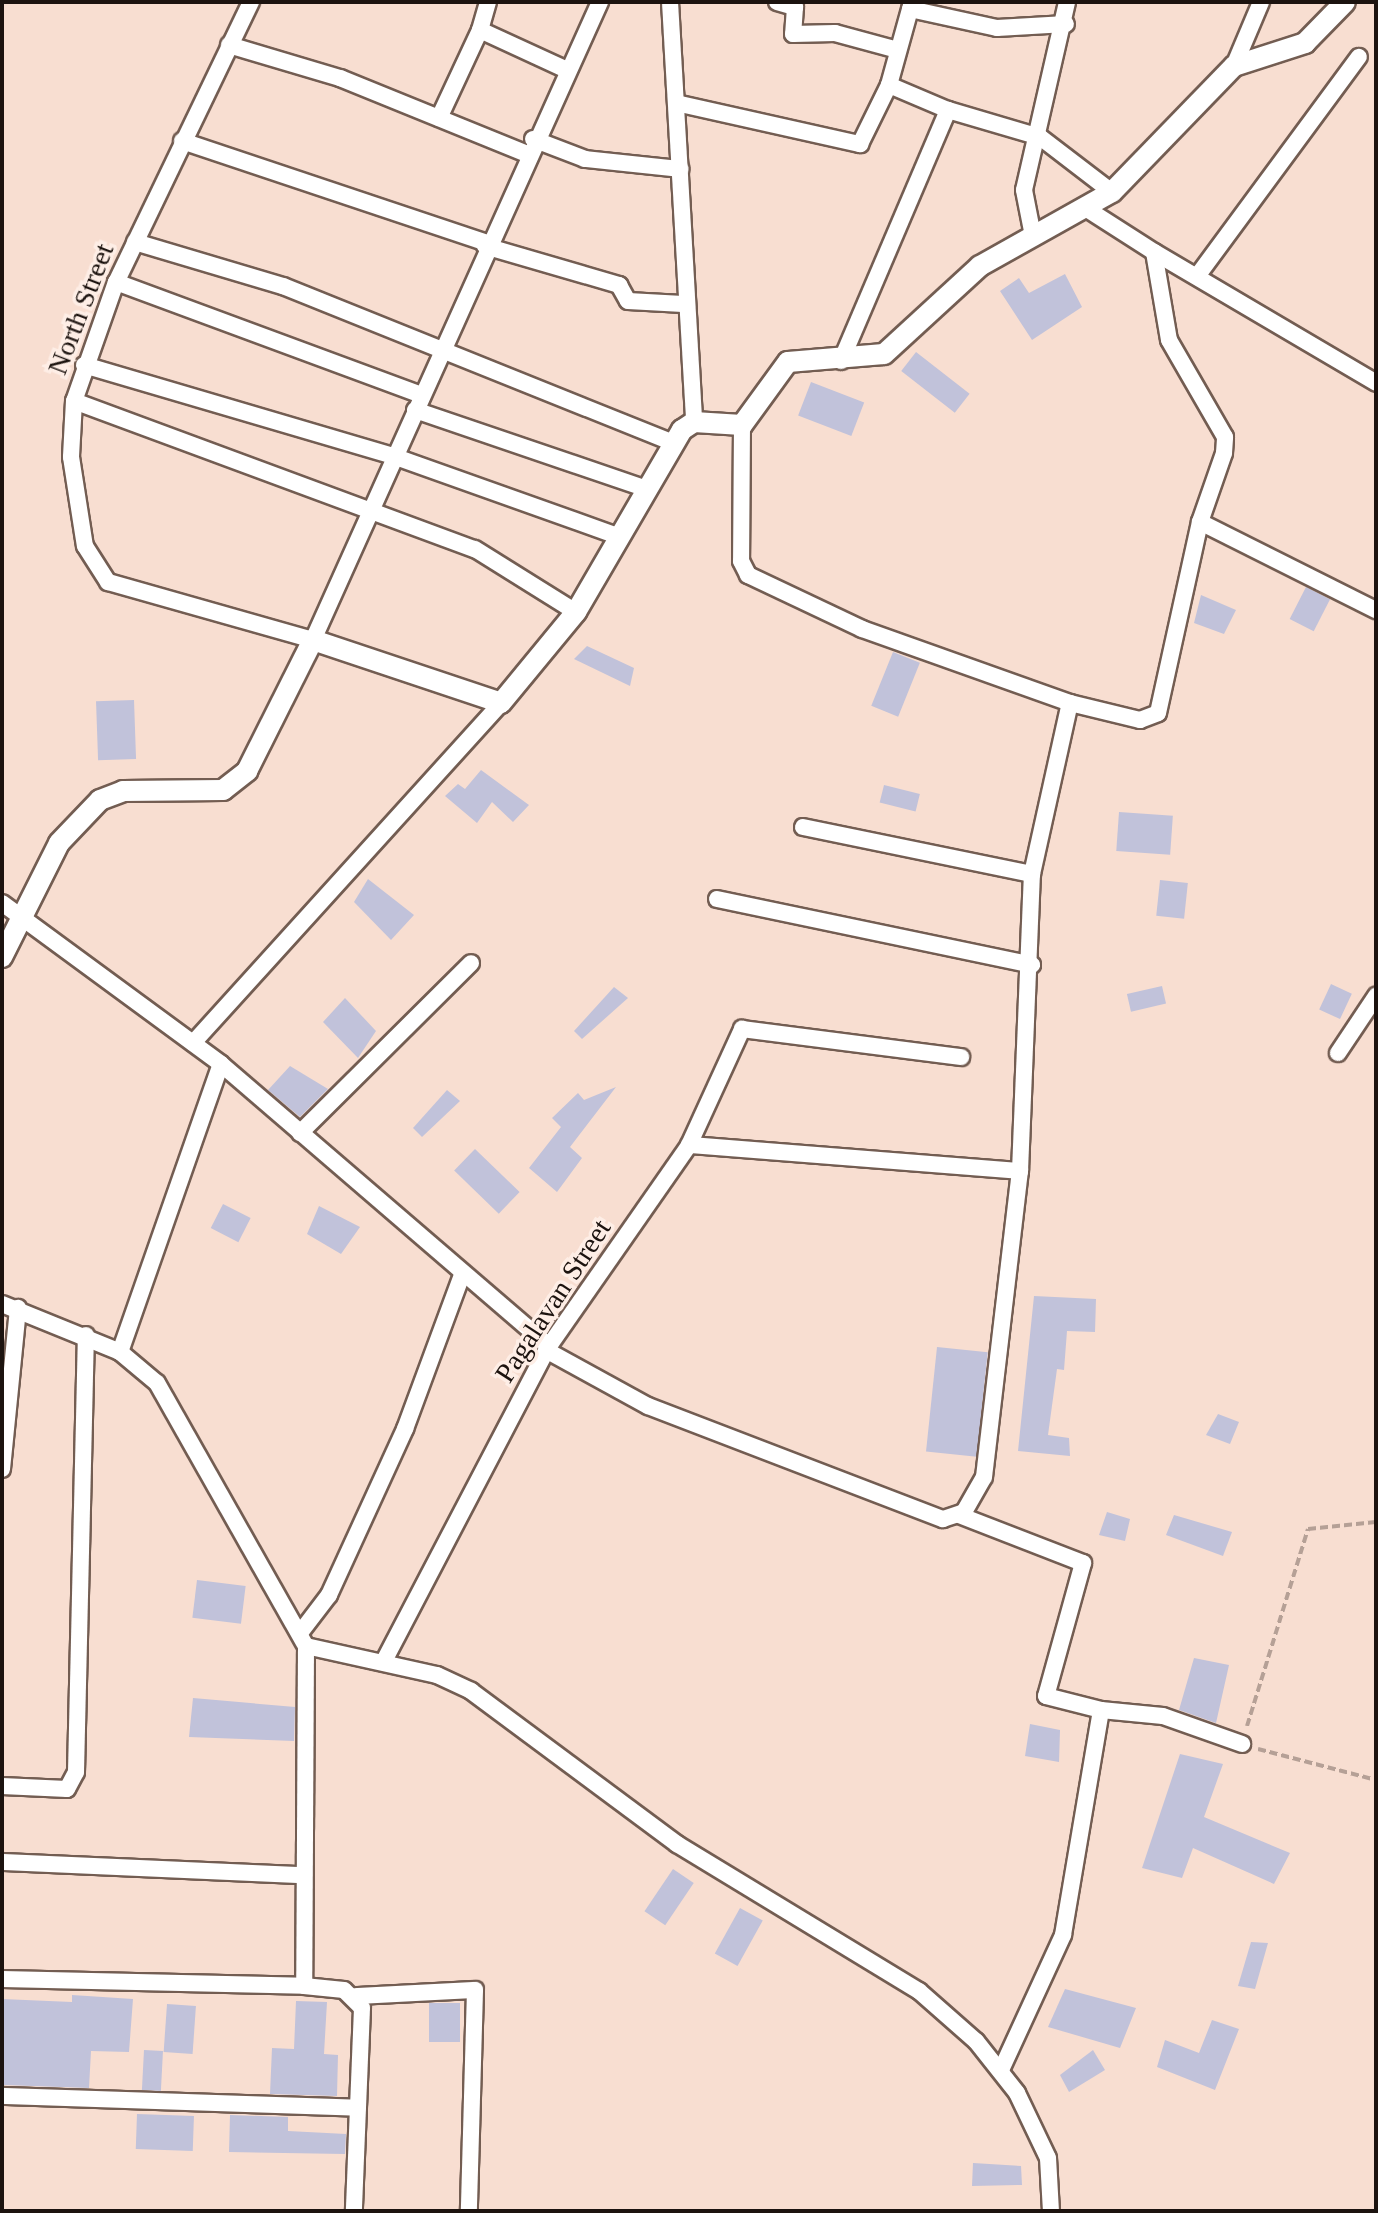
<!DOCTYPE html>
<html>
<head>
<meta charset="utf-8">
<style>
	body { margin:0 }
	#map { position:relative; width:1378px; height:2213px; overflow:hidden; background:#f8ded1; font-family:"Times New Roman",serif }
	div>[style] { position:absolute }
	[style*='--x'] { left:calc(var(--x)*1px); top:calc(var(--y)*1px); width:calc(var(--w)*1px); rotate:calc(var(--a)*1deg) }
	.building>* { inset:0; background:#c1c2da; transform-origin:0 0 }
	.path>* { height:4px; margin-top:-2px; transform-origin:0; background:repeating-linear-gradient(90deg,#b5a096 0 8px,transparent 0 12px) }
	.roads { filter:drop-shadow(2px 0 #735d52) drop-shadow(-2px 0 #735d52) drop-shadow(0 2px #735d52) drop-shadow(0 -2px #735d52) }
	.minor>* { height:16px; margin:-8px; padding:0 8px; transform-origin:8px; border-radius:8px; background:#fff }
	.tertiary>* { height:20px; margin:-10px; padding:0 10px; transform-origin:10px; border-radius:10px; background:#fff }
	span { translate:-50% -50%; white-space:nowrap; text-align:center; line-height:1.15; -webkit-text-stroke:7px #feeee6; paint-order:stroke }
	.street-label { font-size:28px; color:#1c130f }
	.frame { position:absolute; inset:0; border:4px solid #1c130f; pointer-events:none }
</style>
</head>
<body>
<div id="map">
	<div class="building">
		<i style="clip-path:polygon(1065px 274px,1082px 307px,1032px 340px,1000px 291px,1019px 278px,1029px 293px)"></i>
		<i style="left:916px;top:352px;width:68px;height:24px;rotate:38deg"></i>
		<i style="left:811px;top:382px;width:57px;height:36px;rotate:21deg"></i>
		<i style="left:1306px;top:587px;width:27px;height:36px;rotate:27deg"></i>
		<i style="clip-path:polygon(1201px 595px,1236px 610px,1224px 634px,1194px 623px)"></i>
		<i style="clip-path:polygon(587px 646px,634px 668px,630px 686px,574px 659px)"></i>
		<i style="left:893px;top:652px;width:29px;height:58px;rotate:22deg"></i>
		<i style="left:134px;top:700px;width:59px;height:38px;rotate:88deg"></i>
		<i style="clip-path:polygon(481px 770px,529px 805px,513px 822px,492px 802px,477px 823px,445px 796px,458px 784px,465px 789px)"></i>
		<i style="left:884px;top:785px;width:37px;height:18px;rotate:14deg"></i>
		<i style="left:1119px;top:812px;width:54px;height:39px;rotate:4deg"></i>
		<i style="clip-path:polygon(368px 879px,414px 915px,391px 940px,354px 902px)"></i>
		<i style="left:1160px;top:880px;width:28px;height:36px;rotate:6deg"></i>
		<i style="left:1331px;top:984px;width:23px;height:28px;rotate:25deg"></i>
		<i style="left:1162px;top:986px;width:18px;height:36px;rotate:77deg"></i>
		<i style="clip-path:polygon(614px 987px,628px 998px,582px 1039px,574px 1031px)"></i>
		<i style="clip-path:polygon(345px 998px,376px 1031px,358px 1058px,323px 1022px)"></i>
		<i style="clip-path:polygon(290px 1066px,328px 1089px,300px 1117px,268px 1090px)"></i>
		<i style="clip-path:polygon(616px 1087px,570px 1147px,582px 1158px,557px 1192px,529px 1168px,561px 1127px,552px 1118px,578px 1093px,584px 1100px)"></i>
		<i style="clip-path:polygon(447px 1090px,460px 1101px,422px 1137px,413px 1128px)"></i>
		<i style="left:475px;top:1149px;width:62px;height:30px;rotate:44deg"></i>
		<i style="left:223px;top:1204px;width:31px;height:27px;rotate:27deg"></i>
		<i style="clip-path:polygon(319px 1206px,360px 1227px,341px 1254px,307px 1234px)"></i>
		<i style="clip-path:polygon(1034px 1296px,1096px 1299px,1095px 1332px,1067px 1331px,1064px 1370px,1057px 1369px,1048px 1435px,1069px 1438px,1070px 1456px,1018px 1451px)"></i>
		<i style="left:937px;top:1347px;width:51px;height:105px;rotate:6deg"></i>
		<i style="clip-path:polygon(1218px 1414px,1239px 1422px,1230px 1444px,1206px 1435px)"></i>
		<i style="clip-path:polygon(1107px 1512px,1130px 1519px,1125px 1541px,1099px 1535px)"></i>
		<i style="clip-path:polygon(1174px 1515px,1232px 1532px,1223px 1556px,1166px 1535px)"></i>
		<i style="left:197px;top:1580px;width:49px;height:38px;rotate:7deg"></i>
		<i style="clip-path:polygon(1194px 1658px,1229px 1665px,1216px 1723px,1179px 1710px)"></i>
		<i style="clip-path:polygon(193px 1698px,295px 1707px,294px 1741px,189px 1737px)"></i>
		<i style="clip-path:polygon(1030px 1724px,1060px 1730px,1059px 1762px,1025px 1756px)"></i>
		<i style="clip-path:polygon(1180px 1754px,1223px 1764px,1204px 1817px,1290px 1853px,1274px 1884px,1193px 1848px,1182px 1878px,1142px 1868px)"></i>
		<i style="left:673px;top:1869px;width:25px;height:51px;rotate:34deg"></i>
		<i style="left:740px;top:1908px;width:26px;height:52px;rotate:29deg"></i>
		<i style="clip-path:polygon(1251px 1942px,1268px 1943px,1255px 1989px,1238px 1986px)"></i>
		<i style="clip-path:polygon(1065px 1989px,1136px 2008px,1120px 2048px,1048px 2027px)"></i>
		<i style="clip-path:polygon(72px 1995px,133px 1999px,129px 2052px,91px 2051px,89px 2088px,3px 2085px,2px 1999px,72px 2002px)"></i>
		<i style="clip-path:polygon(296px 2001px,327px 2002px,324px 2054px,338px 2055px,337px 2096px,270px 2094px,272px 2048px,294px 2049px)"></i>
		<i style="left:429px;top:2003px;width:31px;height:39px"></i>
		<i style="left:167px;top:2004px;width:29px;height:48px;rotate:4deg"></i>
		<i style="clip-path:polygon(1212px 2020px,1239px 2029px,1215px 2090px,1157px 2067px,1165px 2040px,1199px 2053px)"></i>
		<i style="left:144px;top:2050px;width:19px;height:40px;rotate:3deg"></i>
		<i style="clip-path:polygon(1093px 2050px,1105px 2070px,1069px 2092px,1060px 2075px)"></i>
		<i style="left:137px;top:2114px;width:57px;height:35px;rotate:2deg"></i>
		<i style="clip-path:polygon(230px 2115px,288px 2117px,288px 2131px,346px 2134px,345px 2154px,229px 2152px)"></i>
		<i style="clip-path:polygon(973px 2163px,1021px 2166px,1022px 2185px,972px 2186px)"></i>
	</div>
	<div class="path">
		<i style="--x:1247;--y:1726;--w:206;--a:-72.8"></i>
		<i style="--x:1308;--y:1529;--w:68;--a:-5.9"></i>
		<i style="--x:1258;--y:1749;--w:122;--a:14.7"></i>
	</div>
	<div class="roads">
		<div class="minor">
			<i style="--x:251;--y:2;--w:311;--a:115.7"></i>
			<i style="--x:116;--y:282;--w:126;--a:109.4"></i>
			<i style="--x:74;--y:401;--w:56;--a:93.1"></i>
			<i style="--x:71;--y:457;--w:90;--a:81.1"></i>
			<i style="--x:85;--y:546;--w:43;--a:57.4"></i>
			<i style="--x:108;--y:582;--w:213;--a:15.8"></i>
			<i style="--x:313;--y:640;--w:700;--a:-65.78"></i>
			<i style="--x:670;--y:2;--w:421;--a:86.7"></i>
			<i style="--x:777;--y:2;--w:19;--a:16"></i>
			<i style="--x:795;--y:7;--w:27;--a:94"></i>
			<i style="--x:793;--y:34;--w:42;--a:-1.4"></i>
			<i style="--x:835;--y:33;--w:65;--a:15.1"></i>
			<i style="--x:912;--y:2;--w:86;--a:105.5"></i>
			<i style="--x:889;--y:85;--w:64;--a:23"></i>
			<i style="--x:910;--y:9;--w:89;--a:12.3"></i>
			<i style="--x:997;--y:28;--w:69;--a:-3.3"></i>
			<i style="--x:480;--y:30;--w:29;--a:-74"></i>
			<i style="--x:229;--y:45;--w:116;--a:16.6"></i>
			<i style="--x:340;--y:78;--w:202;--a:22.1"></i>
			<i style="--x:1234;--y:66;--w:69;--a:-67.1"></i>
			<i style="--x:676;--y:103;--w:189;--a:12.6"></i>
			<i style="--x:860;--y:144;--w:66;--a:-63.8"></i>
			<i style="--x:439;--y:118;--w:97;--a:-65"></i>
			<i style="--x:480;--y:30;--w:96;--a:24.7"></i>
			<i style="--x:533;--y:139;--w:56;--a:21"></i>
			<i style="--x:585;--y:159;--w:96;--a:6"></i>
			<i style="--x:182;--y:141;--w:322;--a:18.5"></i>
			<i style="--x:1033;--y:236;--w:47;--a:-101.1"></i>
			<i style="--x:1024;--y:190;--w:193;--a:-77.1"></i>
			<i style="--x:135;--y:242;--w:154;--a:16.6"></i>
			<i style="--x:283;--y:286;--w:420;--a:21.9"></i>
			<i style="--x:485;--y:246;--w:140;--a:16.2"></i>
			<i style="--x:619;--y:285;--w:18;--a:61"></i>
			<i style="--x:628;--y:301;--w:55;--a:3.1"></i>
			<i style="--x:1154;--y:252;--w:258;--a:30.5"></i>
			<i style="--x:1198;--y:275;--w:271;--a:-53.6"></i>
			<i style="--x:116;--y:282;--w:325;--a:20.3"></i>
			<i style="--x:841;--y:361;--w:273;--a:-66.9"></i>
			<i style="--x:948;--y:110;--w:96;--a:16.4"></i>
			<i style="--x:1040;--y:137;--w:91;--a:37.4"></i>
			<i style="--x:84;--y:365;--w:322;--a:16.4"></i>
			<i style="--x:393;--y:456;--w:242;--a:19.6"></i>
			<i style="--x:74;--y:401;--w:427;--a:20.3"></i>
			<i style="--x:475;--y:549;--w:119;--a:32"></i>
			<i style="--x:415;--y:410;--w:245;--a:18.8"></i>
			<i style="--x:742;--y:425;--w:136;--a:90.4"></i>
			<i style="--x:741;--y:561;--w:16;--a:63"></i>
			<i style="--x:748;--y:575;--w:126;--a:25.3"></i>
			<i style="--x:862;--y:629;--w:221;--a:19.6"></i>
			<i style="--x:1200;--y:522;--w:197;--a:26.6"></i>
			<i style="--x:803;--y:827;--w:234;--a:11.6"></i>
			<i style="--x:717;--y:899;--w:322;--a:11.8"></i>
			<i style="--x:2;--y:903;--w:272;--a:36.3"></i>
			<i style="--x:221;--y:1064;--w:433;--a:40.7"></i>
			<i style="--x:193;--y:1043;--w:459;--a:-47.8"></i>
			<i style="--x:1338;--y:1053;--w:69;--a:-56.3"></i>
			<i style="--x:300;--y:1133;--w:241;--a:-44.8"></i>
			<i style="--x:1020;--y:1171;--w:297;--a:-87.7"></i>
			<i style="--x:1032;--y:874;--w:175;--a:-77.5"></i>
			<i style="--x:1070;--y:703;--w:72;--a:13.7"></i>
			<i style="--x:1140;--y:720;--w:19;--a:-21"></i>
			<i style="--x:1158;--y:713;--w:196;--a:-77.6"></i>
			<i style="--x:1200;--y:522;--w:73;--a:-70.8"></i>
			<i style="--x:1224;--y:453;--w:16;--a:-86"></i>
			<i style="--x:1225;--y:437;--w:112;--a:-120"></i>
			<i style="--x:1169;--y:340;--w:89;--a:-99.7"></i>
			<i style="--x:1154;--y:252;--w:80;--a:-147.3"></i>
			<i style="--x:2;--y:1304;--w:127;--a:22.1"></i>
			<i style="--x:120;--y:1352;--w:48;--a:40"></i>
			<i style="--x:157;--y:1383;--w:302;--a:60.5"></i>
			<i style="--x:306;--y:1646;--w:134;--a:12.5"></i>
			<i style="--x:437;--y:1675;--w:38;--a:25"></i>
			<i style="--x:471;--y:1691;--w:257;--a:36.6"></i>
			<i style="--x:677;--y:1844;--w:283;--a:31.3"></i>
			<i style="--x:919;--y:1991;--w:76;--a:41.3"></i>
			<i style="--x:976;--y:2041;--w:66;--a:51.7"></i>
			<i style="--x:1017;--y:2093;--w:72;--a:64.5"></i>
			<i style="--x:1048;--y:2158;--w:53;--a:86.8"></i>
			<i style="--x:546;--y:1350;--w:116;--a:28.8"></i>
			<i style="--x:648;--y:1406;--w:316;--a:21"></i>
			<i style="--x:943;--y:1519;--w:22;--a:-18"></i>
			<i style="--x:964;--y:1512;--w:40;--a:-60.3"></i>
			<i style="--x:984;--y:1477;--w:308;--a:-83.3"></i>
			<i style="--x:1020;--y:1171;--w:332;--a:-175.5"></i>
			<i style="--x:120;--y:1352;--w:305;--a:-70.7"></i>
			<i style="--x:2;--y:1469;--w:162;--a:-84.3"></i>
			<i style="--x:959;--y:1515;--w:133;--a:21.2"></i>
			<i style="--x:1083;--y:1563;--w:138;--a:105.5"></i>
			<i style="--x:1046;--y:1696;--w:57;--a:14.3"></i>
			<i style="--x:300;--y:1633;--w:48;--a:-52.7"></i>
			<i style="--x:329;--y:1595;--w:183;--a:-65.4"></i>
			<i style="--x:405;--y:1429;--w:164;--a:-69.7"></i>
			<i style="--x:306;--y:1646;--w:340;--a:90.3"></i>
			<i style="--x:304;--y:1986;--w:40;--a:5.7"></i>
			<i style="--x:344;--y:1990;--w:25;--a:45"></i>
			<i style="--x:362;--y:2008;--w:203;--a:92.3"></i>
			<i style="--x:384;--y:1661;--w:356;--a:-62.4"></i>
			<i style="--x:549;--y:1346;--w:245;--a:-55.1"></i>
			<i style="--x:689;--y:1145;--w:128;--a:-65.4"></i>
			<i style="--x:742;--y:1029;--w:221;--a:7.3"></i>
			<i style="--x:2;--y:1786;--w:65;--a:2.6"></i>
			<i style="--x:67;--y:1789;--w:19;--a:-62"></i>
			<i style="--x:76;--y:1772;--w:437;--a:-88.7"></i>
			<i style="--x:2;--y:1862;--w:299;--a:2.5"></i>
			<i style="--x:2;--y:1979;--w:302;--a:1.3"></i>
			<i style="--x:356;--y:1996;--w:119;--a:-2.9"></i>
			<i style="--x:475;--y:1990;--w:221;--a:91.6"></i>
			<i style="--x:1001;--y:2070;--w:149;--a:-65.3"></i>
			<i style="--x:1063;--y:1935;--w:228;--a:-80.4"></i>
			<i style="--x:1101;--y:1710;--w:62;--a:5.5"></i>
			<i style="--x:1163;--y:1716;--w:84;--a:19.5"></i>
			<i style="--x:2;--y:2096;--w:356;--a:1.9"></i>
		</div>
		<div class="tertiary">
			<i style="--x:2;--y:957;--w:127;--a:-63.4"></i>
			<i style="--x:59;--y:843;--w:59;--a:-46.4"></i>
			<i style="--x:100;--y:800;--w:25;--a:-21"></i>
			<i style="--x:123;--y:791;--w:100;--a:-0.6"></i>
			<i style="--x:223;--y:790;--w:31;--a:-38"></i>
			<i style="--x:247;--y:771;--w:147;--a:-63.3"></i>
			<i style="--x:313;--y:640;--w:198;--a:18.5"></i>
			<i style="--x:501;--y:703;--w:118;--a:-50.5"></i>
			<i style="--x:576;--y:612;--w:211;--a:-59.8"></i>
			<i style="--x:682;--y:430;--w:14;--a:-34"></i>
			<i style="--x:694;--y:422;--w:48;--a:3.6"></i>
			<i style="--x:742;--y:425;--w:78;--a:-53.9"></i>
			<i style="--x:788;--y:362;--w:96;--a:-4.8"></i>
			<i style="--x:884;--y:354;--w:130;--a:-42.5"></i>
			<i style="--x:980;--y:266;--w:151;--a:-29.3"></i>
			<i style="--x:1112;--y:192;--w:175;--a:-45.9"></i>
			<i style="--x:1234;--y:66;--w:75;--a:-17.9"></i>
			<i style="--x:1305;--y:43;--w:57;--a:-45.7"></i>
		</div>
	</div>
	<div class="street-label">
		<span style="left:81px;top:309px;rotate:-69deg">North Street</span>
		<span style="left:553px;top:1301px;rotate:-57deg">Pagalavan Street</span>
	</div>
	<div class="frame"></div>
</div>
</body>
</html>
